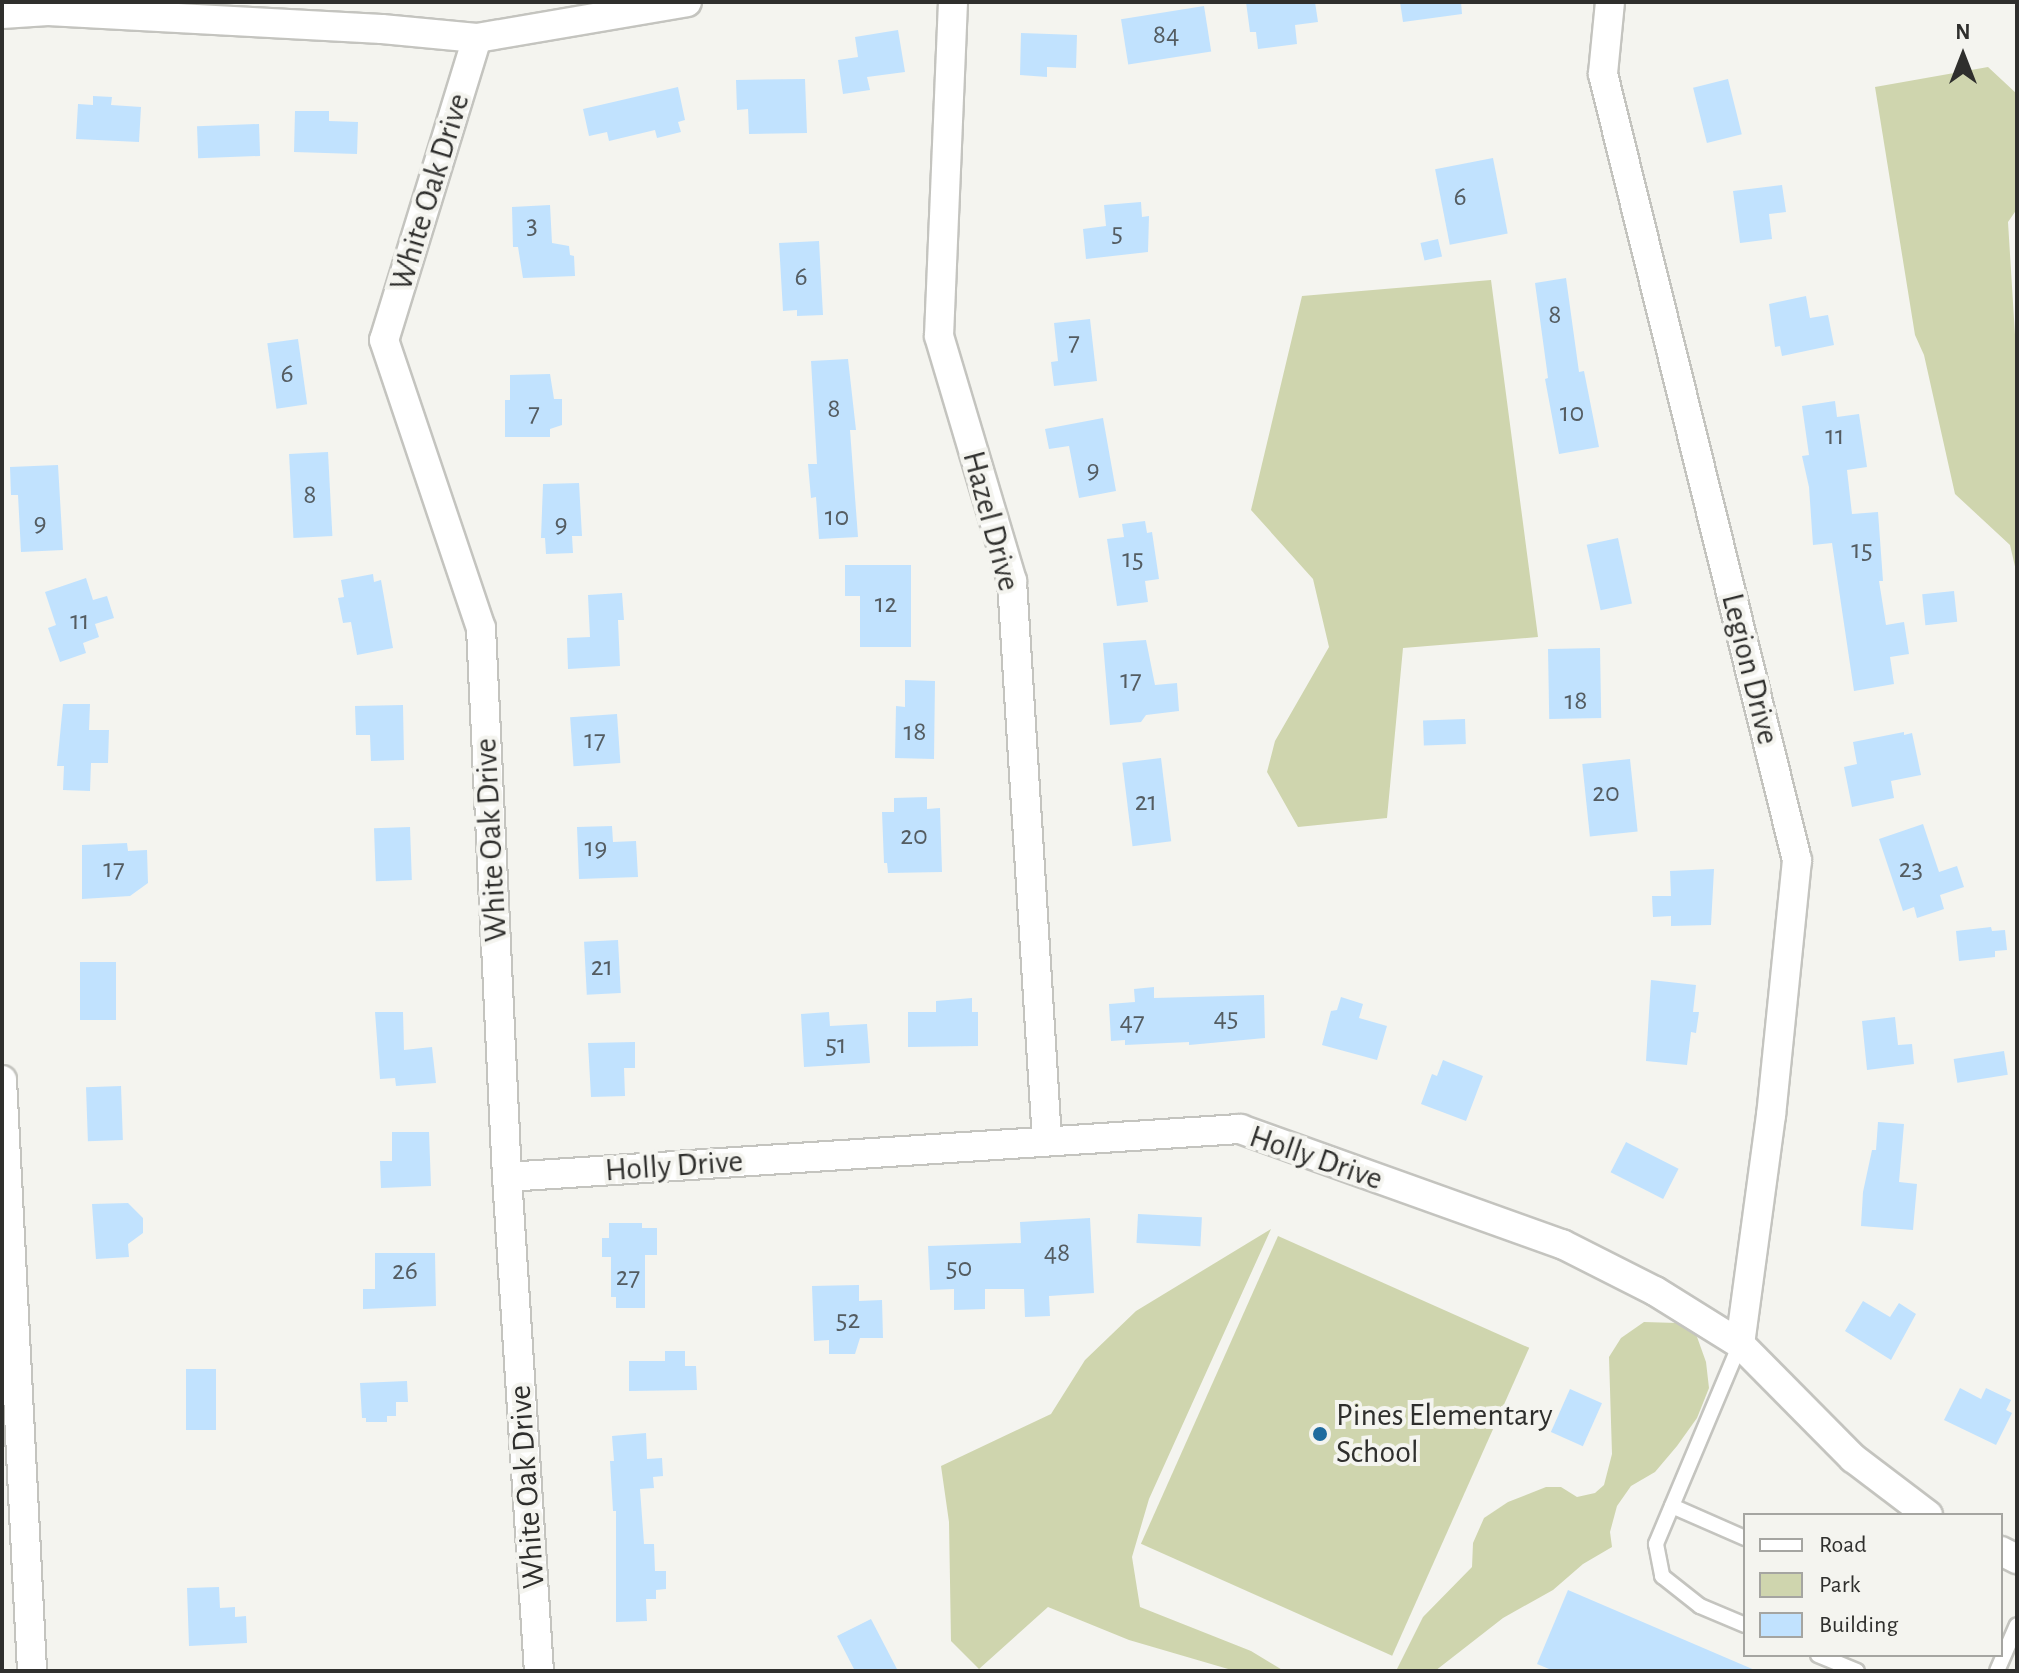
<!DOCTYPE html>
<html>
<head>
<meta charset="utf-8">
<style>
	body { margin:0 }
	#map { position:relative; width:2019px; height:1673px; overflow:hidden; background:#f4f4ef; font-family:"Alegreya Sans",sans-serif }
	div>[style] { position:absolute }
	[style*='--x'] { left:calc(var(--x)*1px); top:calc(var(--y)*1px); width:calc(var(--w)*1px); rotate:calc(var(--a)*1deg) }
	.green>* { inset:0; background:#cfd5ae; transform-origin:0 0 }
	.building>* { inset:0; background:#c1e2fe; transform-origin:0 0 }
	.roads { filter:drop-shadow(2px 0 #c4c4bf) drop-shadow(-2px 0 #c4c4bf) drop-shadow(0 2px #c4c4bf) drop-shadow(0 -2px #c4c4bf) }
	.service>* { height:14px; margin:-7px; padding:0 7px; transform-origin:7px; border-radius:7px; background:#fff }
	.minor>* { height:28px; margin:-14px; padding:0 14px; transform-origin:14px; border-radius:14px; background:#fff }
	.dots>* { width:22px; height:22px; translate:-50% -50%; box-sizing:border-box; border:4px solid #f4f4ef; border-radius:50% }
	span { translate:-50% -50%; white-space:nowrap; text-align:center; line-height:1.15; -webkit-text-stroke:8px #f4f4ef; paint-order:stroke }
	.number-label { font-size:28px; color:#545c61 }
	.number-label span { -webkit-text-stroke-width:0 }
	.street-label { font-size:32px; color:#2f2f2d }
	.poi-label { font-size:32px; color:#2f2f2d }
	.left { translate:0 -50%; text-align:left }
	.frame { position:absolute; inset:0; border:4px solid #2f2f2d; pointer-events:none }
	.legend { position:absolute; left:1743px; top:1513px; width:260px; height:144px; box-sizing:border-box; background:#f4f4ef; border:2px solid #a5a5a1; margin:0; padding:10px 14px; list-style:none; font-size:24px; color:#2f2f2d }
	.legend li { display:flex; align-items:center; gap:16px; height:40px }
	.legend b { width:40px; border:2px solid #a5a5a1 }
	.north { position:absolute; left:1923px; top:16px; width:80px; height:80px; -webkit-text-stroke:6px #f4f4ef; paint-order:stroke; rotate:0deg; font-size:22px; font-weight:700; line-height:32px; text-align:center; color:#2f2f2d }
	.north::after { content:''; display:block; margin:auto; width:28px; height:36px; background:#2f2f2d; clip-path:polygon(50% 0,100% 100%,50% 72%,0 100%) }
</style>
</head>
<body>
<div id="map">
	<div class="green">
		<i style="clip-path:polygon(1988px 67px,2017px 94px,2017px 209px,2008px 222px,2017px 367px,2017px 575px,2010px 545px,1955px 494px,1924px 355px,1915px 335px,1875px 87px)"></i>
		<i style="clip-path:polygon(1491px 280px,1538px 637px,1403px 648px,1387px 818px,1298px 827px,1267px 772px,1275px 741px,1329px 647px,1313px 579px,1251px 510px,1302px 296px)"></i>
		<i style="clip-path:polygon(1271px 1229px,1149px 1499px,1132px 1557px,1140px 1607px,1251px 1651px,1284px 1671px,1235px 1671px,1129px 1640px,1048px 1607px,979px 1669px,951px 1641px,949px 1522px,941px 1466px,1051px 1414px,1085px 1360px,1136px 1311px)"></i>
		<i style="left:1278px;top:1236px;width:275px;height:337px;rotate:24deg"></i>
		<i style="clip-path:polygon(1644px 1322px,1677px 1323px,1696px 1334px,1706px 1362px,1709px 1388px,1697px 1418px,1677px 1446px,1655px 1472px,1631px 1486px,1617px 1506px,1610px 1532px,1612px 1547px,1583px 1564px,1553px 1590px,1503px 1618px,1435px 1671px,1396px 1671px,1423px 1617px,1472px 1567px,1473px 1543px,1484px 1518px,1508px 1502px,1546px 1487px,1561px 1487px,1577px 1497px,1595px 1493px,1604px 1485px,1612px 1454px,1609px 1357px,1621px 1338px)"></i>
	</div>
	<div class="building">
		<i style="clip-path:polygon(1246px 2px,1315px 2px,1318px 22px,1295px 25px,1297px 44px,1258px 49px,1256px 32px,1250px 32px)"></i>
		<i style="clip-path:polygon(1400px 2px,1461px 2px,1462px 14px,1403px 22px)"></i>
		<i style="left:1204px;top:6px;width:46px;height:84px;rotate:81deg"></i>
		<i style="clip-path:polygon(898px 30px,905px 72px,867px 77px,870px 90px,843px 94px,838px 60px,858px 57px,855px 37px)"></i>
		<i style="clip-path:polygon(1021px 33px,1077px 35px,1076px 68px,1047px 67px,1047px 77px,1020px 75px)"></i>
		<i style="clip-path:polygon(805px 79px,807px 133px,749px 134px,748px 109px,737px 110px,736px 80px)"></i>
		<i style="left:1728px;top:79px;width:57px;height:36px;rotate:76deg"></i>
		<i style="clip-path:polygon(678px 87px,685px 120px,678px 122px,681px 132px,657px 138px,655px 130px,609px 141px,607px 132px,589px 136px,583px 109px)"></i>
		<i style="clip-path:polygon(93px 96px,112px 97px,111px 105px,141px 107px,139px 142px,76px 139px,78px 104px,93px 105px)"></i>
		<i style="clip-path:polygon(295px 111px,329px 111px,329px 121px,358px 122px,357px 154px,294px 152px)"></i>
		<i style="left:259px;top:124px;width:32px;height:62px;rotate:88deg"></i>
		<i style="left:1493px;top:158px;width:77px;height:59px;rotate:79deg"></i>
		<i style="clip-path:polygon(1782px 185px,1786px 212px,1769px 214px,1772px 239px,1740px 243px,1733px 191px)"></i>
		<i style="clip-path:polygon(1141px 202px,1142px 217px,1149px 216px,1148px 252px,1086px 259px,1083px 229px,1106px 226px,1104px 205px)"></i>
		<i style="clip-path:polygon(550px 205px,552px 243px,569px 246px,570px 255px,574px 256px,575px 276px,523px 278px,518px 247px,513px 247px,512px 207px)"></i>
		<i style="left:1438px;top:239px;width:18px;height:18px;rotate:77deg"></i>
		<i style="clip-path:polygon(819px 241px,823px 315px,797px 316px,797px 310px,783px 311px,779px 243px)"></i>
		<i style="clip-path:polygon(1566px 278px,1579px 372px,1584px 371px,1599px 447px,1559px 454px,1545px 379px,1548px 378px,1535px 283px)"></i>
		<i style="clip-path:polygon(1806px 296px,1810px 318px,1828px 315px,1834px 345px,1782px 356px,1780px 346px,1775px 347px,1769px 304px)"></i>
		<i style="clip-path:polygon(1090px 319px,1097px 381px,1054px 386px,1051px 362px,1058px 361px,1054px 323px)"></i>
		<i style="left:298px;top:339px;width:66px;height:31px;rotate:82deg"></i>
		<i style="clip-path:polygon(848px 359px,856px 430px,850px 430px,858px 537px,819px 539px,816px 497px,811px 498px,808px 464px,817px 464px,811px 361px)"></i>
		<i style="clip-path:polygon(550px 374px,554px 399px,562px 399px,562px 425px,550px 429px,550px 437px,505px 437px,505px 400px,510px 400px,510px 375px)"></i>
		<i style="clip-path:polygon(1835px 401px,1837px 417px,1859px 414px,1867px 467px,1847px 470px,1852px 514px,1878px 512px,1883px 581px,1879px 581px,1886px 625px,1904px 622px,1909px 654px,1890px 657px,1894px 684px,1854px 691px,1832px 543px,1813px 545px,1809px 487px,1802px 456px,1809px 455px,1802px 406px)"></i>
		<i style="clip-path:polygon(1103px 418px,1116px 491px,1079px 498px,1069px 446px,1049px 449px,1045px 429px)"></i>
		<i style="left:328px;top:452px;width:84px;height:39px;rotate:87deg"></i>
		<i style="clip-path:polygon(58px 465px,63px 550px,21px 552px,18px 495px,11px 495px,10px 467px)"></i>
		<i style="clip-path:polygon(579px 483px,582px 536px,572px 536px,573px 553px,546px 554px,545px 538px,541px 538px,543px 484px)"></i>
		<i style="clip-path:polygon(1145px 521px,1147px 533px,1152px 532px,1159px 579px,1145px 581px,1148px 602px,1117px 606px,1107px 539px,1124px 537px,1122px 524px)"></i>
		<i style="left:1618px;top:538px;width:67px;height:32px;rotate:78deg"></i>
		<i style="clip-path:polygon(845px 565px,911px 565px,911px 647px,860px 647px,860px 596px,845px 596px)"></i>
		<i style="clip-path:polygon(373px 574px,374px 582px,381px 580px,393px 648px,357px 655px,351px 622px,343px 623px,338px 598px,344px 597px,341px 580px)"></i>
		<i style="clip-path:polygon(86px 578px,93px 600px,107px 596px,114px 618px,95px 624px,99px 637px,83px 643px,86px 653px,60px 662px,48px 628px,56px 625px,45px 592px)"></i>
		<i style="left:1954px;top:591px;width:31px;height:32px;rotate:84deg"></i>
		<i style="clip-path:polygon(622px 593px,624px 620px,618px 620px,620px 666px,568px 669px,567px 638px,590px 637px,588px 595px)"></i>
		<i style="clip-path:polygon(1146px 640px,1155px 685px,1177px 683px,1179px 711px,1146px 715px,1141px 722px,1110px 725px,1103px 643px)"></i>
		<i style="left:1600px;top:648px;width:70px;height:52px;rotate:89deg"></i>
		<i style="clip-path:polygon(905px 680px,935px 681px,934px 759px,895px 758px,896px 706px,905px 707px)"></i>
		<i style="clip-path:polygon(63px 704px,90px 704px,89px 730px,109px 730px,108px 763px,91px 763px,90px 791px,63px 790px,64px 766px,57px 766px)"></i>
		<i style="clip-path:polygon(403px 705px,404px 760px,371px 761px,370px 735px,356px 735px,355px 706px)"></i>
		<i style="left:617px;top:714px;width:49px;height:47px;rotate:86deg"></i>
		<i style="left:1465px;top:719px;width:25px;height:42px;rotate:88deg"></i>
		<i style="clip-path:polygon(1904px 732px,1904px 735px,1912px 733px,1921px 775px,1891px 781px,1894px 798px,1852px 807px,1844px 767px,1857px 764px,1853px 742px)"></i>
		<i style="left:1161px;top:758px;width:84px;height:39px;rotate:83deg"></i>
		<i style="left:1630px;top:759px;width:73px;height:48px;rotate:84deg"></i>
		<i style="clip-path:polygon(927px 797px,927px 809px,940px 808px,942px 872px,888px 873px,887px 863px,884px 863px,882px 812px,894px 812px,894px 798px)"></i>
		<i style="clip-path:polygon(1923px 824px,1939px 872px,1957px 866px,1964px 887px,1940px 895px,1944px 909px,1917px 918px,1914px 907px,1903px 911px,1879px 839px)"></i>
		<i style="clip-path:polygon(612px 826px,613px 842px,636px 841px,638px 877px,579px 879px,577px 827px)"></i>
		<i style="left:410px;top:827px;width:53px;height:36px;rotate:88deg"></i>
		<i style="clip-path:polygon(127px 843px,128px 851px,147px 850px,148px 883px,130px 896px,82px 899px,82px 845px)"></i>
		<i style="clip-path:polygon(1714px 869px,1711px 925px,1671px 926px,1671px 916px,1653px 917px,1652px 896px,1671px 896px,1670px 871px)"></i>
		<i style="clip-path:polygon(1991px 927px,1992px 931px,2005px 930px,2007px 950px,1995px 951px,1995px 957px,1959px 961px,1956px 931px)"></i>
		<i style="left:618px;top:940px;width:53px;height:34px;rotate:87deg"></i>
		<i style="left:116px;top:962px;width:58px;height:36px;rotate:90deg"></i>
		<i style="clip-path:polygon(1651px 980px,1696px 985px,1693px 1012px,1699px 1012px,1696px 1033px,1691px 1032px,1687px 1065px,1646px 1061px)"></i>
		<i style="clip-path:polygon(1154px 987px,1154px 998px,1264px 995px,1265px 1038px,1189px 1045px,1189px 1042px,1125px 1045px,1125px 1040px,1111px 1041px,1109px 1004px,1135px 1002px,1134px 989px)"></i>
		<i style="clip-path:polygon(1341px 997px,1363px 1004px,1359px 1018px,1387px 1026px,1377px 1060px,1322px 1045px,1331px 1011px,1337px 1010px)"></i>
		<i style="clip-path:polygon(972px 998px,972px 1012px,978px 1012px,978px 1046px,908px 1047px,908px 1012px,936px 1012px,936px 1001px)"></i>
		<i style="clip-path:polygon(375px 1012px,403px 1012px,404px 1050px,432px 1047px,436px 1083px,396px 1086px,395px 1078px,380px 1079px)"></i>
		<i style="clip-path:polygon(829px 1012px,830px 1026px,867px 1024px,870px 1063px,804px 1067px,801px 1014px)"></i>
		<i style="clip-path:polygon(1895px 1017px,1898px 1045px,1912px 1044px,1914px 1064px,1867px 1070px,1862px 1021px)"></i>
		<i style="clip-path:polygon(635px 1042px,635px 1068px,624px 1068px,625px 1096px,591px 1097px,588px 1043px)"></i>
		<i style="left:2004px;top:1051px;width:24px;height:51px;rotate:81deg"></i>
		<i style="clip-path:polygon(1443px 1060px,1483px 1076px,1466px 1121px,1421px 1104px,1432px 1074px,1437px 1076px)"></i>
		<i style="left:121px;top:1086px;width:54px;height:35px;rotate:88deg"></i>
		<i style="clip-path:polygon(1878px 1122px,1904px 1124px,1899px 1182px,1917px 1184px,1913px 1230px,1861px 1226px,1863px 1192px,1872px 1150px,1876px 1150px)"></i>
		<i style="clip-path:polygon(392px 1132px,429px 1132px,431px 1186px,381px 1188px,380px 1161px,392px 1161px)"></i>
		<i style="left:1626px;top:1142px;width:59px;height:34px;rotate:27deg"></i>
		<i style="clip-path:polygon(128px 1203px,143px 1218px,143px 1233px,128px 1244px,129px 1257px,96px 1259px,92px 1204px)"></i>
		<i style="left:1138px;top:1214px;width:64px;height:29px;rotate:3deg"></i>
		<i style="clip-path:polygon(1090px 1218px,1094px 1293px,1049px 1296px,1050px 1316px,1025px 1317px,1024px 1289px,985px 1289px,985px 1309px,954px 1310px,954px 1289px,930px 1290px,928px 1246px,1021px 1243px,1020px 1222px)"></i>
		<i style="clip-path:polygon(609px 1223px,642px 1223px,642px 1228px,657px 1228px,657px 1255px,645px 1255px,645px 1308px,616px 1308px,616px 1297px,611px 1297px,611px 1257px,602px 1257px,602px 1238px,609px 1238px)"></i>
		<i style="clip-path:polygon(375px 1253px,435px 1253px,436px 1306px,363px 1309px,363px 1289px,375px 1289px)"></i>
		<i style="clip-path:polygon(859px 1285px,859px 1301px,882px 1300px,883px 1338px,860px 1338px,855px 1354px,829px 1354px,829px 1340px,814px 1341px,812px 1286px)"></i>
		<i style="clip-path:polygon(1863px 1301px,1890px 1317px,1899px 1303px,1916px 1314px,1891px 1360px,1845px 1331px)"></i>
		<i style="clip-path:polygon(665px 1351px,685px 1351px,685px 1366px,696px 1366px,697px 1390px,629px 1391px,629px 1361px,665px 1361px)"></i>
		<i style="left:186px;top:1369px;width:30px;height:61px"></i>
		<i style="clip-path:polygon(407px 1381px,408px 1402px,396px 1402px,396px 1416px,387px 1416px,387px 1422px,366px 1422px,366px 1418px,362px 1418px,360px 1383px)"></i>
		<i style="clip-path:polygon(1960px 1388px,1981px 1399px,1986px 1388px,2011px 1400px,2006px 1410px,2012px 1413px,1996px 1445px,1944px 1420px)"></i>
		<i style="left:1570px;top:1389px;width:35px;height:47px;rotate:24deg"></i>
		<i style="clip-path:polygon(646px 1433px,647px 1459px,662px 1458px,663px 1476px,653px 1477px,654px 1488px,640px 1489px,644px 1544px,654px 1544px,655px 1571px,666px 1571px,666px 1589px,656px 1590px,656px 1599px,646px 1599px,647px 1621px,616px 1622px,616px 1511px,613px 1511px,610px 1461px,614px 1461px,612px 1436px)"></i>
		<i style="clip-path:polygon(219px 1587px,220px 1608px,235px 1607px,235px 1617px,246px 1616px,247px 1643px,189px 1646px,187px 1588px)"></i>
		<i style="clip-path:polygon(1568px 1590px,1757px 1671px,1554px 1671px,1537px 1664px)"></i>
		<i style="clip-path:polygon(871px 1619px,898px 1671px,855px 1671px,837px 1636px)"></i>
	</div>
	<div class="roads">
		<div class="service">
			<i style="--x:1740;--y:1344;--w:217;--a:112.8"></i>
			<i style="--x:1656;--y:1544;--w:33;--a:79"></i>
			<i style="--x:1662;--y:1576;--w:48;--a:38.3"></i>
			<i style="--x:1700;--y:1606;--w:49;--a:22.9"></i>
			<i style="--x:1672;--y:1506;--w:80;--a:23.7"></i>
			<i style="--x:1818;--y:1655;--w:42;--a:22.3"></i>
			<i style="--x:1997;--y:1671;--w:50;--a:-66.5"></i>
		</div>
		<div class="minor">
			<i style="--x:953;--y:2;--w:334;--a:92.4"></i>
			<i style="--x:939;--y:336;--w:256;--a:73.4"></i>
			<i style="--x:1012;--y:581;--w:560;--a:86.42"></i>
			<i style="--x:1610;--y:2;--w:72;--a:95.6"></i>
			<i style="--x:1603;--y:74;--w:810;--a:76.14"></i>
			<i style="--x:1797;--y:860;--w:256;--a:95.8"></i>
			<i style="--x:1771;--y:1115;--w:231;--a:97.7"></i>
			<i style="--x:2;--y:14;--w:46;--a:-3.7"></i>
			<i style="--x:48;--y:11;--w:334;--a:3.1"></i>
			<i style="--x:382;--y:29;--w:95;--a:5.4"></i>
			<i style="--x:477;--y:38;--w:213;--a:-9.7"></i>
			<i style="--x:477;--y:38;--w:316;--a:107.1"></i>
			<i style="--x:384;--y:340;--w:304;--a:71.4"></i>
			<i style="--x:481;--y:628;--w:550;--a:87.29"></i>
			<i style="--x:507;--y:1177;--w:495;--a:86.3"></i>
			<i style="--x:2;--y:1080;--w:592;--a:87.09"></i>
			<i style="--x:507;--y:1177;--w:735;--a:-3.75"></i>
			<i style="--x:1240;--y:1129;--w:342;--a:19.7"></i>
			<i style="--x:1562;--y:1244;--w:104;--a:26.8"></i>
			<i style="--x:1655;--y:1291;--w:100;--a:31.9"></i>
			<i style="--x:1740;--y:1344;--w:161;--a:45.3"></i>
			<i style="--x:1853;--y:1458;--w:94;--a:37.2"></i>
			<i style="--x:2001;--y:1551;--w:18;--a:27"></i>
		</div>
	</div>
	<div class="dots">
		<i style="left:1320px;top:1434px;background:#1f6b9e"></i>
	</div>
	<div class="number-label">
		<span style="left:1166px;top:35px">84</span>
		<span style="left:1460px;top:197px">6</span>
		<span style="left:532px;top:225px">3</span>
		<span style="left:1117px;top:233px">5</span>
		<span style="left:801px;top:277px">6</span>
		<span style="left:1555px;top:315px">8</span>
		<span style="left:1074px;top:342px">7</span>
		<span style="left:287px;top:374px">6</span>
		<span style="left:834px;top:409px">8</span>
		<span style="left:534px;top:413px">7</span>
		<span style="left:1572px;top:413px">10</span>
		<span style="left:1835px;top:436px">11</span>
		<span style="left:1093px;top:470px">9</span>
		<span style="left:310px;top:495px">8</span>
		<span style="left:837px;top:517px">10</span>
		<span style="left:40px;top:523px">9</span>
		<span style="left:561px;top:524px">9</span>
		<span style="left:1862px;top:550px">15</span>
		<span style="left:1133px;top:559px">15</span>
		<span style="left:886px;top:604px">12</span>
		<span style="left:80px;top:621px">11</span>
		<span style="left:1131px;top:680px">17</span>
		<span style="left:1576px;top:701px">18</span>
		<span style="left:915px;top:732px">18</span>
		<span style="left:595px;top:740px">17</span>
		<span style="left:1606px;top:793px">20</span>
		<span style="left:1146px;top:802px">21</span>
		<span style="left:914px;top:836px">20</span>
		<span style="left:596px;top:848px">19</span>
		<span style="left:114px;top:869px">17</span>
		<span style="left:1911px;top:869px">23</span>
		<span style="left:602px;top:967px">21</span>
		<span style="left:1226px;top:1018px">45</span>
		<span style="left:1132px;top:1022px">47</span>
		<span style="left:836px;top:1045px">51</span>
		<span style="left:1057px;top:1253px">48</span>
		<span style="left:959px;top:1268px">50</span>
		<span style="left:405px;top:1271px">26</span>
		<span style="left:628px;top:1277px">27</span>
		<span style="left:848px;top:1320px">52</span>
	</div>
	<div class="street-label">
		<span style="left:430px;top:192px;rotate:-73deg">White Oak Drive</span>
		<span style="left:991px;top:521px;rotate:75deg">Hazel Drive</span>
		<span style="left:1750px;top:669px;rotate:76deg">Legion Drive</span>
		<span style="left:491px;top:840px;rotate:-93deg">White Oak Drive</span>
		<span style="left:1316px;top:1158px;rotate:19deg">Holly Drive</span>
		<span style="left:674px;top:1166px;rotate:-4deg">Holly Drive</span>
		<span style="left:527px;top:1487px;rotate:-94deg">White Oak Drive</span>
	</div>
	<div class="poi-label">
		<span class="left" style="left:1336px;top:1434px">Pines Elementary<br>School</span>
	</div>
	<div class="frame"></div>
	<ul class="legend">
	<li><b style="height:10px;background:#fff"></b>Road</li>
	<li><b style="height:22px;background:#cfd5ae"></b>Park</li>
	<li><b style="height:22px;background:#c1e2fe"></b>Building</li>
	</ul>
	<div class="north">N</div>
</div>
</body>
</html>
